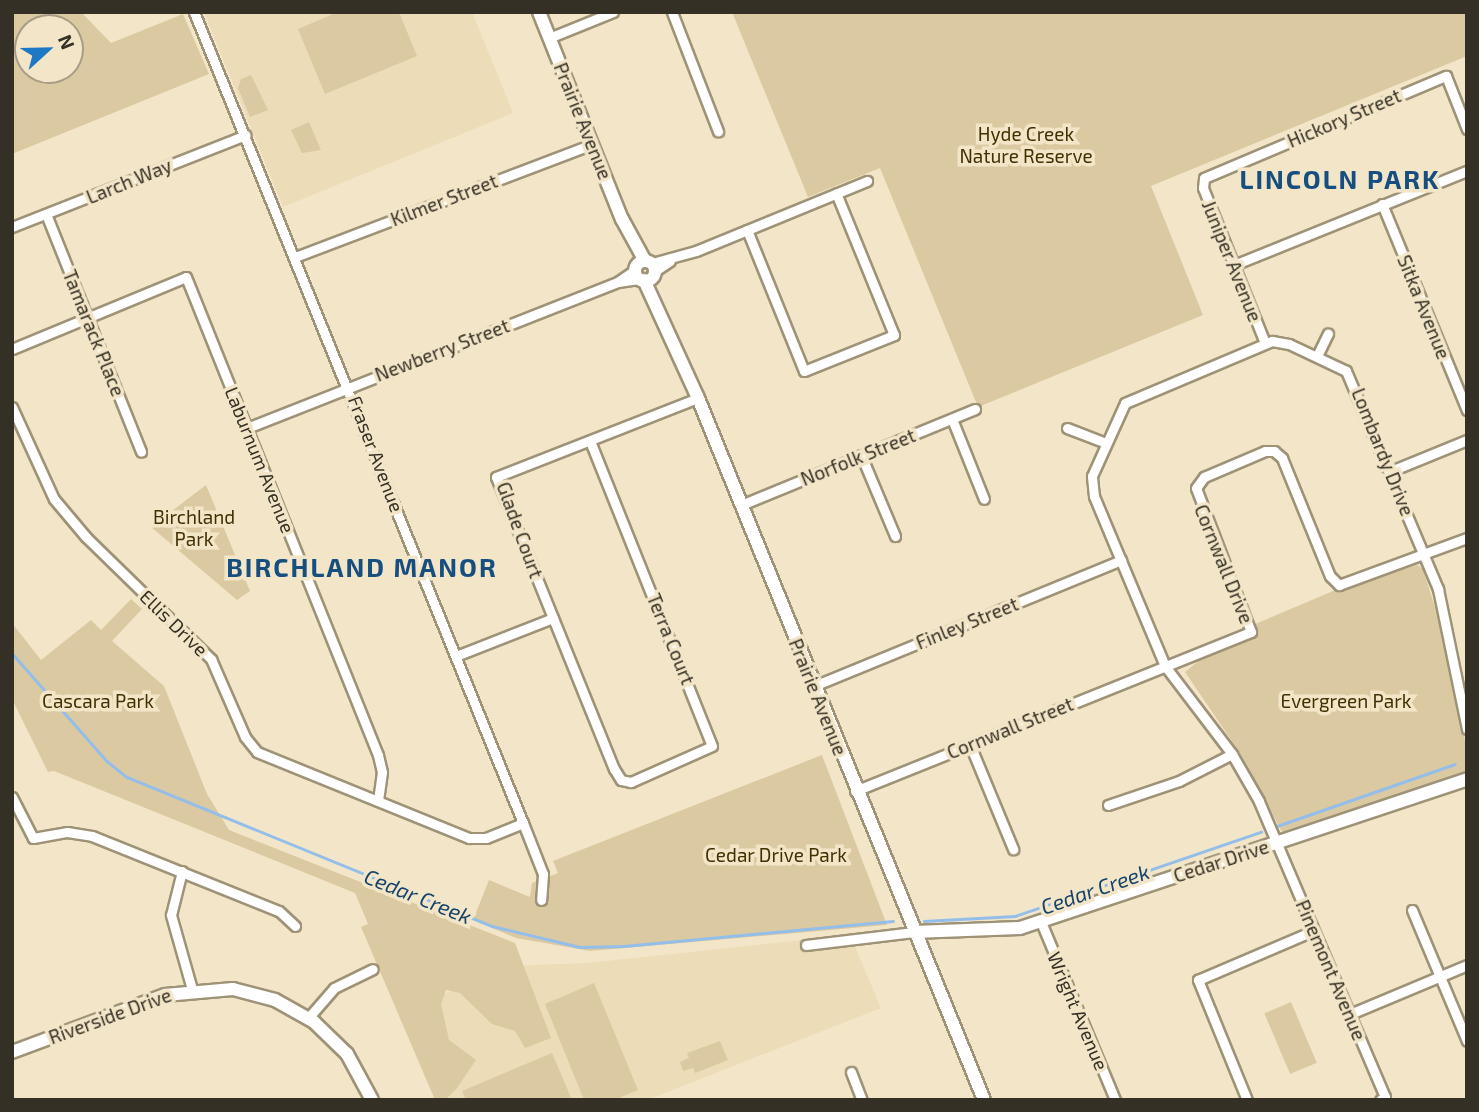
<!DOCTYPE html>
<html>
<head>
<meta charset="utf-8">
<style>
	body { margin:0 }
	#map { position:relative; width:1479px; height:1112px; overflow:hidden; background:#f3e6c8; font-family:"Exo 2",sans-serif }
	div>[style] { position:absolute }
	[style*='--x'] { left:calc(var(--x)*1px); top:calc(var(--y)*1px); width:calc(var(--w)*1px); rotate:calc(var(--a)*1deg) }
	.built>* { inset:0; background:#ecdcb7 }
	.green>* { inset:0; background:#dbc9a1; transform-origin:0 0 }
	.stream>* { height:2.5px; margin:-1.25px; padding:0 1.25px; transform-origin:1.25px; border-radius:1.25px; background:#93beea }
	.roads { filter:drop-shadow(2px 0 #9e9277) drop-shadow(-2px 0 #9e9277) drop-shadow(0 2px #9e9277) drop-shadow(0 -2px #9e9277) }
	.street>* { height:9px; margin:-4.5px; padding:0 4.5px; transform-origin:4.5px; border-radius:4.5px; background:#fff }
	.secondary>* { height:12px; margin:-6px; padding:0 6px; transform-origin:6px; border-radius:6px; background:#fff }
	.secondary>.ring { margin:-6px; padding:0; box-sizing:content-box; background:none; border:12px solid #fff; border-radius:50% }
	span { translate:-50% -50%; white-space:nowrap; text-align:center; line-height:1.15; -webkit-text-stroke:7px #f3e6c8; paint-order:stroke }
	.street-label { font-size:19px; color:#353025 }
	.park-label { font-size:19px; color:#413001 }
	.water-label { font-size:21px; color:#14426b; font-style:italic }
	.district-label { font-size:26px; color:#164e7f; font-weight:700; letter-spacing:2px }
	.frame { position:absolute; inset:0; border:14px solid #353025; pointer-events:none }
	.north { position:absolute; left:14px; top:14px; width:70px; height:70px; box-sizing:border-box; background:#f3e6c8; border:2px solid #a79d87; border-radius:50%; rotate:68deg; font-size:19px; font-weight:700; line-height:28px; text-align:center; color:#353025 }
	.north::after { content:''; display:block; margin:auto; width:24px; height:32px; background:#1d78c5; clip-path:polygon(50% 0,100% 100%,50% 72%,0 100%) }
</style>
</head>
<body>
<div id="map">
	<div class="built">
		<i style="clip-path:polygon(204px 12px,472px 12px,513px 113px,283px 207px)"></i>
		<i style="clip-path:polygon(850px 935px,881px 1008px,647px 1100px,439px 1100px,401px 1013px,508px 966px,587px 963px)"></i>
	</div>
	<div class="green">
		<i style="clip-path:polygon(evenodd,12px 12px,81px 12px,111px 43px,183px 14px,209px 74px,12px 154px,12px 12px,28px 28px,70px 28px,70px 70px,28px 70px,28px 28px)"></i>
		<i style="clip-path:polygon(338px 12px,399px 12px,417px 56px,325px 94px,298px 29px)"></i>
		<i style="clip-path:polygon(732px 12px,1467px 12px,1467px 56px,1151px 186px,1203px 315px,978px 407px,880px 168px,808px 197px)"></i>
		<i style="clip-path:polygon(251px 75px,268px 110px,250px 117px,238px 88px,241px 79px)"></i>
		<i style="clip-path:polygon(309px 122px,321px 150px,302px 153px,291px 130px)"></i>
		<i style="clip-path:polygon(206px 485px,250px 591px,237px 600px,151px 527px)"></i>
		<i style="clip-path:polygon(1417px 565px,1423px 569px,1442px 630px,1467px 751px,1467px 774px,1282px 832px,1242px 756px,1185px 672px,1207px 654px,1251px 632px,1253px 625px,1333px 591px)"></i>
		<i style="clip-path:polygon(131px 599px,142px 609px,112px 641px,164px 686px,207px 794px,229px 830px,515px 943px,551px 1038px,525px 1048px,515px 1031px,492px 1024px,460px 993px,446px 990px,441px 1004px,449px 1040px,476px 1060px,457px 1088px,445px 1100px,435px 1100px,361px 927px,368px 924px,355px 893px,54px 771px,48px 772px,12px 699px,12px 623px,41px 660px,91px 620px,101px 630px)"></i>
		<i style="clip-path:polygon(822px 755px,887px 925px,590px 951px,516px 938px,473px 920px,489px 880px,530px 897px,532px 883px,558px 873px,553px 861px)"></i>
		<i style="clip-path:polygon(594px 983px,638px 1090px,614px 1100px,584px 1100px,545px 1004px)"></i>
		<i style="left:1291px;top:1002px;width:66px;height:29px;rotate:67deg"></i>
		<i style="clip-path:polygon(720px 1041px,728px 1060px,695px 1073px,693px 1068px,683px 1071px,680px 1062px,689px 1058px,687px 1053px)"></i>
		<i style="clip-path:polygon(552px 1053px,572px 1100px,466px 1100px,462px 1091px)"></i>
	</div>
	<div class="stream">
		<i style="--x:12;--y:653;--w:144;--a:48.7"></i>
		<i style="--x:107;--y:761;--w:26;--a:39"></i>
		<i style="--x:127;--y:777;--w:394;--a:22.2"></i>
		<i style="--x:492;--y:926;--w:90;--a:13.4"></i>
		<i style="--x:580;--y:947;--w:44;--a:-1.3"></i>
		<i style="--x:624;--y:946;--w:270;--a:-5.3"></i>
		<i style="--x:1277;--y:826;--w:188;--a:-19.2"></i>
		<i style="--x:924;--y:921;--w:91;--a:-3.1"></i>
		<i style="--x:1015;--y:916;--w:260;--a:-18.9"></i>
	</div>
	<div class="roads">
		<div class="street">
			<i style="--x:194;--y:12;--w:875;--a:67.92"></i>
			<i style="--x:523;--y:823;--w:55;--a:68.6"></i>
			<i style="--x:543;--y:874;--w:26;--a:94"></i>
			<i style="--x:672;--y:12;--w:128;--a:68.9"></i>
			<i style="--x:549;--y:38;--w:69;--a:-22.1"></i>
			<i style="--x:1382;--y:204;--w:223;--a:67.6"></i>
			<i style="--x:46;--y:214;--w:256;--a:68.2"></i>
			<i style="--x:12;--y:227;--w:251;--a:-21.5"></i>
			<i style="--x:747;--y:230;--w:152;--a:68"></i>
			<i style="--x:804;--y:371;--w:97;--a:-21.8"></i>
			<i style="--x:894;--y:335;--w:153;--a:-112.2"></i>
			<i style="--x:295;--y:257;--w:318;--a:-20.8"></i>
			<i style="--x:652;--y:263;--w:46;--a:-15.3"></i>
			<i style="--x:696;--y:251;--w:185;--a:-22.3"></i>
			<i style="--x:1234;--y:265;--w:251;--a:-22"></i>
			<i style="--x:655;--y:271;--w:18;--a:-34"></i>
			<i style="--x:619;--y:281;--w:19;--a:-35"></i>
			<i style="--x:1265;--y:343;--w:167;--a:-111.8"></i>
			<i style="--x:1203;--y:188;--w:10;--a:-84"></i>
			<i style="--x:1204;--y:178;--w:263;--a:-22.9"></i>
			<i style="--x:1446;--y:76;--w:57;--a:68.4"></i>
			<i style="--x:12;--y:349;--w:188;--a:-22.5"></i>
			<i style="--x:186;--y:277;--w:515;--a:68.12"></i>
			<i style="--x:378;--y:755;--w:17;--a:77"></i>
			<i style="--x:382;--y:772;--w:29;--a:98"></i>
			<i style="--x:1317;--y:356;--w:25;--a:-64"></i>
			<i style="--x:12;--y:407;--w:101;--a:65.5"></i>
			<i style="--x:54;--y:499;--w:50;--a:49.9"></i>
			<i style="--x:86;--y:537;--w:175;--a:44.3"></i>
			<i style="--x:211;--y:659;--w:85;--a:66.4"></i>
			<i style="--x:245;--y:737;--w:19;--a:51"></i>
			<i style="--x:257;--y:752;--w:229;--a:22.1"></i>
			<i style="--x:469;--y:838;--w:17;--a:0"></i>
			<i style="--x:486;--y:838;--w:40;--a:-22"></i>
			<i style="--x:952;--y:419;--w:86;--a:68.2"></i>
			<i style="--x:247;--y:428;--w:399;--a:-21.5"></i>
			<i style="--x:618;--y:282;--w:21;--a:-8"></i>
			<i style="--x:1067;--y:428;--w:40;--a:21"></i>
			<i style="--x:590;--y:441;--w:328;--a:68.2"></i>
			<i style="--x:712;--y:746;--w:89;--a:156"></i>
			<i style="--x:631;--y:782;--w:10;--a:-169"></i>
			<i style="--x:621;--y:780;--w:13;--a:-122"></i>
			<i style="--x:614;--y:769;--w:315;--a:-112"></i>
			<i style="--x:496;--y:477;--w:217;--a:-21.4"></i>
			<i style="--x:861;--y:455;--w:88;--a:67.2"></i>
			<i style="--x:1391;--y:471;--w:82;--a:-22.2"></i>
			<i style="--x:741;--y:505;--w:253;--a:-22.3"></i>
			<i style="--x:456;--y:656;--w:104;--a:-21.4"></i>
			<i style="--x:814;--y:686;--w:332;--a:-22.3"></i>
			<i style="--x:970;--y:745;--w:113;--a:67.5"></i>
			<i style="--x:855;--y:791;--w:427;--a:-21.9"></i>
			<i style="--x:1251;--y:632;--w:154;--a:-110.9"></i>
			<i style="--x:1196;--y:488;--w:14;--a:-54"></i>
			<i style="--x:1204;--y:477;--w:66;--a:-23.1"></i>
			<i style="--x:1265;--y:451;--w:9;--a:0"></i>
			<i style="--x:1274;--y:451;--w:11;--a:41"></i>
			<i style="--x:1282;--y:458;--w:127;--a:67.9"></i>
			<i style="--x:1330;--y:576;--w:13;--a:45"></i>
			<i style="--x:1339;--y:585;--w:136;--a:-20.2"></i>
			<i style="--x:12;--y:797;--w:46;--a:62.9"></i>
			<i style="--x:33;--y:838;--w:35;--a:-10"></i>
			<i style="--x:67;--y:832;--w:25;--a:9"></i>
			<i style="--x:92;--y:836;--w:201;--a:21.9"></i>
			<i style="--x:279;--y:911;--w:22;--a:43"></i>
			<i style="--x:1108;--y:805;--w:75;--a:-18.7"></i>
			<i style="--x:1179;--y:781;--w:59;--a:-27"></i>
			<i style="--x:182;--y:871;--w:45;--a:104"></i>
			<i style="--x:171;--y:915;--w:77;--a:74.2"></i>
			<i style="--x:1412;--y:910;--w:142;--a:67.2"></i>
			<i style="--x:1041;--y:922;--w:193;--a:67.4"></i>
			<i style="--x:806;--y:945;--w:108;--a:-6.9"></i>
			<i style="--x:1350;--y:1014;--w:127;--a:-22.7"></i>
			<i style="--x:309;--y:1017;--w:38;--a:-49"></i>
			<i style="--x:334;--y:988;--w:43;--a:-26"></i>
			<i style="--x:851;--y:1072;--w:30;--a:69"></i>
			<i style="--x:1247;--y:1100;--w:130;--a:-112.2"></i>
			<i style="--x:1198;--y:980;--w:125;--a:-23.1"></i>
			<i style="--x:1380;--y:1100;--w:6;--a:-31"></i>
			<i style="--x:1385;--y:1097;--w:322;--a:-113.1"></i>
			<i style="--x:1259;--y:801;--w:54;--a:-119.9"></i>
			<i style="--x:1232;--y:754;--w:111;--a:-127.3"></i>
			<i style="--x:1165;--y:666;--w:184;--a:-112.7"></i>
			<i style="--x:1094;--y:496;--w:20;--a:-96"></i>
			<i style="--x:1092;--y:476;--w:80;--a:-65.7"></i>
			<i style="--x:1125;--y:403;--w:160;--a:-22.9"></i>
			<i style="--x:1272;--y:341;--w:17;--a:10"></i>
			<i style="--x:1289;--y:344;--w:63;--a:25.3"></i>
			<i style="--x:1346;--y:371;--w:237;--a:67.1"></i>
			<i style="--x:1438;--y:589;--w:143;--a:78.3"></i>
		</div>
		<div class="secondary">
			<i style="--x:539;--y:12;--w:223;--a:68.2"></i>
			<i style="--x:622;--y:219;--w:48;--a:61.3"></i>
			<i class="ring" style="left:635px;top:261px;width:8px;height:8px"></i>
			<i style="--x:644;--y:280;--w:130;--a:65.4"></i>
			<i style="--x:698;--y:398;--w:758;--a:67.83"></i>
			<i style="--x:913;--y:932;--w:107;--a:-2.1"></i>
			<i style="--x:1020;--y:928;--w:471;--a:-18.4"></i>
			<i style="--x:12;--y:1052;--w:163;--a:-20.4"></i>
			<i style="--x:165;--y:995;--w:68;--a:-5"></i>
			<i style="--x:233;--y:989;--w:43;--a:14.7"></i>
			<i style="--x:275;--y:1000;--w:45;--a:29.4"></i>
			<i style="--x:314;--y:1022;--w:46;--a:44.1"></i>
			<i style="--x:347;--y:1054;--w:52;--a:61.5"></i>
		</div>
	</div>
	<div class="street-label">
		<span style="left:1344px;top:118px;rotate:-23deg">Hickory Street</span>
		<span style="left:583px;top:121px;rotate:68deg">Prairie Avenue</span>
		<span style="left:129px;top:181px;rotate:-22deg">Larch Way</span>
		<span style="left:444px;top:200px;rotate:-21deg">Kilmer Street</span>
		<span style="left:1232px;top:261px;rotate:68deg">Juniper Avenue</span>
		<span style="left:1424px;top:307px;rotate:68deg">Sitka Avenue</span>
		<span style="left:94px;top:333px;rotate:68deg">Tamarack Place</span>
		<span style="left:442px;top:350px;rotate:-21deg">Newberry Street</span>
		<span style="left:1383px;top:452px;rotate:68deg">Lombardy Drive</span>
		<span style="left:376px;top:454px;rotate:69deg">Fraser Avenue</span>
		<span style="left:858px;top:457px;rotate:-22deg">Norfolk Street</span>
		<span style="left:260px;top:460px;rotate:68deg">Laburnum Avenue</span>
		<span style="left:520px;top:530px;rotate:70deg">Glade Court</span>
		<span style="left:1224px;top:564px;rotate:68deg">Cornwall Drive</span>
		<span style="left:174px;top:623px;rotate:44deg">Ellis Drive</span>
		<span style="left:967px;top:623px;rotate:-22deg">Finley Street</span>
		<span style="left:671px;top:639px;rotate:68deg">Terra Court</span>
		<span style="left:818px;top:697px;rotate:68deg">Prairie Avenue</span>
		<span style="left:1010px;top:728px;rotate:-22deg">Cornwall Street</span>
		<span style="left:1221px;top:861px;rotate:-18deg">Cedar Drive</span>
		<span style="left:1331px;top:970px;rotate:67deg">Pinemont Avenue</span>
		<span style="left:1078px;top:1011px;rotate:67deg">Wright Avenue</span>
		<span style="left:110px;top:1016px;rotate:-20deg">Riverside Drive</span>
	</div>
	<div class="park-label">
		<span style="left:1026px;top:145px">Hyde Creek<br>Nature Reserve</span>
		<span style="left:194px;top:528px">Birchland<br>Park</span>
		<span style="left:98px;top:701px">Cascara Park</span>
		<span style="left:1346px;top:701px">Evergreen Park</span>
		<span style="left:776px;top:855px">Cedar Drive Park</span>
	</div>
	<div class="water-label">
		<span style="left:1095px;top:889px;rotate:-19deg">Cedar Creek</span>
		<span style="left:418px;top:896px;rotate:22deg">Cedar Creek</span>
	</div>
	<div class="district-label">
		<span style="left:1340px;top:179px">LINCOLN PARK</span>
		<span style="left:362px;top:567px">BIRCHLAND MANOR</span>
	</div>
	<div class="frame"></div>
	<div class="north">N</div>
</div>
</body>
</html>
